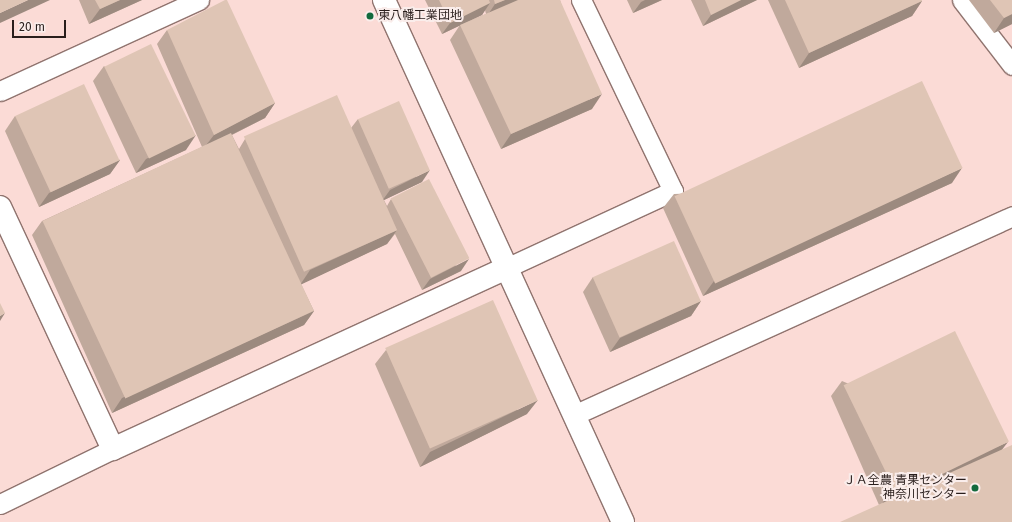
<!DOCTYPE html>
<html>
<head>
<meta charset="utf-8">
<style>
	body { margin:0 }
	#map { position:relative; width:1012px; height:522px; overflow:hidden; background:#fbdbd6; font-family:"Fira Sans","Noto Sans JP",sans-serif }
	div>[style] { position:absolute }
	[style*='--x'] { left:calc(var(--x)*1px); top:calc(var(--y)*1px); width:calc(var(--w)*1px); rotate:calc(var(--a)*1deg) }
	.roads { filter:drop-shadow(1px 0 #90746f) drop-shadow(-1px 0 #90746f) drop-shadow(0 1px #90746f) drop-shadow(0 -1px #90746f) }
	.minor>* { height:19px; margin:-9.5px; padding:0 9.5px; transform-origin:9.5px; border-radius:9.5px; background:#fff }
	.tertiary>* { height:22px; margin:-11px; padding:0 11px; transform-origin:11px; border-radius:11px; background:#fff }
	.wall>* { inset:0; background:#c0a99c }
	.shaded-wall>* { inset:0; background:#9c8a7f }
	.building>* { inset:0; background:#dfc5b5; transform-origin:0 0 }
	.dots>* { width:11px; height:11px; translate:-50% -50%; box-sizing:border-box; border:2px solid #faedeb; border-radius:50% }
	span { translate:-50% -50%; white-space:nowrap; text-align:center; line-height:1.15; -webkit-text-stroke:4px #faedeb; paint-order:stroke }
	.poi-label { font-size:12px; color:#291e1c }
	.left { translate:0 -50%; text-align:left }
	.right { translate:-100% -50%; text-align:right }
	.scale { position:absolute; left:12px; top:20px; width:54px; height:18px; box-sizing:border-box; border:2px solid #291e1c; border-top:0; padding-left:5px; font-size:12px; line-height:14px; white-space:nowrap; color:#291e1c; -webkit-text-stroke:3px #faedeb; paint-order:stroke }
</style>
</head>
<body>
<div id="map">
	<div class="roads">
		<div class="minor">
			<i style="--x:962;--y:0;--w:82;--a:52.4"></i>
			<i style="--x:0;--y:91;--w:219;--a:-24.6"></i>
			<i style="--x:506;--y:268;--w:184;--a:-24.8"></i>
			<i style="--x:673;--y:191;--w:212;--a:-115.7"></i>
			<i style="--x:574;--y:415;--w:481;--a:-24.4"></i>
			<i style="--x:0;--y:504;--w:126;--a:-26"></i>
		</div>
		<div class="tertiary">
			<i style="--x:384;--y:0;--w:574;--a:65.4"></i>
			<i style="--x:0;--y:207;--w:267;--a:65"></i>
			<i style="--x:113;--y:449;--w:433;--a:-24.7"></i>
		</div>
	</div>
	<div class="wall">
		<i style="clip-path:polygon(79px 0,142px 0,89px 24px)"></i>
		<i style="clip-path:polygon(425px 0,560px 0,592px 109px,501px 149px,450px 40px,460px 25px,486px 14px,485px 10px,482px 15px,442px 34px)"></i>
		<i style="clip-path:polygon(627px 0,662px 0,633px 13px)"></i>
		<i style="clip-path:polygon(691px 0,757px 0,703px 26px)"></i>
		<i style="clip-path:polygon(768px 0,922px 0,922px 1px,912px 16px,799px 68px)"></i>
		<i style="clip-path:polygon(969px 0,1012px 0,1012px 24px,994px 33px)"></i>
		<i style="clip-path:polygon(167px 30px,275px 103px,265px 118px,232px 135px,239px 149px,245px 139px,351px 128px,358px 119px,422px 182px,384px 200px,387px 206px,391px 199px,461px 271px,422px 290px,395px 234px,387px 244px,301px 284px,314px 311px,304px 325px,112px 413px,32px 235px,42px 221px,202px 147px,157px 44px)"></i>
		<i style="clip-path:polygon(104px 66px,186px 150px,136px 173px,93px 81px)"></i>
		<i style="clip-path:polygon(15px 116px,120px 160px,110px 174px,39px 207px,5px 131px)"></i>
		<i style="clip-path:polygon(952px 183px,703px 296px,663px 208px,674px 194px)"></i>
		<i style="clip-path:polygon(593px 277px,701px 301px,691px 316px,610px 352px,583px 292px)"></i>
		<i style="clip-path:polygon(386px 350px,527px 414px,420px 467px,375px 364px)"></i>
		<i style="clip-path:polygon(842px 381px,1003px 449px,879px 505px,831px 396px)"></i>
	</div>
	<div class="shaded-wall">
		<i style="clip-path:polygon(28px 0,50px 0,0 23px,0 13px)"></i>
		<i style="clip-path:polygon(120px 0,142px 0,89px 24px,100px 9px)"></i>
		<i style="clip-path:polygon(505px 0,524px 0,487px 16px,495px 4px)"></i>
		<i style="clip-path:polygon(645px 0,662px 0,633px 13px,641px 2px)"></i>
		<i style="clip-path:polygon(741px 0,757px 0,703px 26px,711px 15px)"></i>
		<i style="clip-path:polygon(922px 1px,912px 16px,799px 68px,809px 53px)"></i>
		<i style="clip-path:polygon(490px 3px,482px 15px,442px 34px,450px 23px)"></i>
		<i style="clip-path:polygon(1012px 14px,1012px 24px,994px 33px,1004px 18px)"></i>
		<i style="clip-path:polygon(602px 94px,592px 109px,501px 149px,511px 134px)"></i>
		<i style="clip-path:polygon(275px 103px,265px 118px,203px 149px,214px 135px)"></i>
		<i style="clip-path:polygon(196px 135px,186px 150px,136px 173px,146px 159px)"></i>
		<i style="clip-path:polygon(120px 160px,110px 174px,39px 207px,49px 193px)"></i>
		<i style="clip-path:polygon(962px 168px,952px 183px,703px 296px,714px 281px)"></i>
		<i style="clip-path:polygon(430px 170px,422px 182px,382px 201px,390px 190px)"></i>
		<i style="clip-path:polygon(397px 230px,387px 244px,300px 285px,310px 270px)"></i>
		<i style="clip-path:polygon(469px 259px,461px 271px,422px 290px,430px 279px)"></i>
		<i style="clip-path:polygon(701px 301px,691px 316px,610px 352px,620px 338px)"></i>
		<i style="clip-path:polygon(314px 311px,304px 325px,112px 413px,122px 398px)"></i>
		<i style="clip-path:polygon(5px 313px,0 321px,0 316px)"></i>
		<i style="clip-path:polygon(538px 400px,527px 414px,420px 467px,430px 452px)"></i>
		<i style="clip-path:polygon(1008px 442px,997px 456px,880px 507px,890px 492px)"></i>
	</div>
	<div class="building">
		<i style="clip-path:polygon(0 0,28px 0,0 13px)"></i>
		<i style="clip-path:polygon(95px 0,120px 0,100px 9px)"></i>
		<i style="clip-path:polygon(225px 0,227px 0,275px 103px,214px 135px,167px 30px)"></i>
		<i style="clip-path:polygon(439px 0,489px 0,490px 3px,450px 23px)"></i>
		<i style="clip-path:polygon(494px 0,505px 0,495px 4px)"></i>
		<i style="clip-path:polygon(518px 0,560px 0,602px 94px,511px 134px,460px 25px)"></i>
		<i style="clip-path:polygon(705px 0,741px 0,711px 15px)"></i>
		<i style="clip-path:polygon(785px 0,922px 0,922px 1px,809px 53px)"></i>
		<i style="clip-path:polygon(990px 0,1012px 0,1012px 14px,1004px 18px)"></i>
		<i style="left:151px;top:44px;width:102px;height:52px;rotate:64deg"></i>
		<i style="left:922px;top:81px;width:96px;height:273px;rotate:65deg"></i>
		<i style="left:84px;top:84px;width:84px;height:76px;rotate:65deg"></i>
		<i style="left:337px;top:95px;width:148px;height:102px;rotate:66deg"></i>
		<i style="left:399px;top:101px;width:76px;height:45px;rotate:66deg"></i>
		<i style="left:231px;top:133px;width:196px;height:208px;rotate:65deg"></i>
		<i style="left:429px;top:179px;width:89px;height:43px;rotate:63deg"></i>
		<i style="left:674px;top:241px;width:66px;height:89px;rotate:66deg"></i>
		<i style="left:493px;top:300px;width:110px;height:118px;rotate:66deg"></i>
		<i style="clip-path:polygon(0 303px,5px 313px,0 316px)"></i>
		<i style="left:955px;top:331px;width:123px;height:124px;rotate:64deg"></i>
		<i style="clip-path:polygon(1012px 445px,1012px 522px,840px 522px)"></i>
	</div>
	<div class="dots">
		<i style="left:370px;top:16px;background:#126a3d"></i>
		<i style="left:975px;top:488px;background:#126a3d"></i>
	</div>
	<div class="poi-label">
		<span class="left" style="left:378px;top:16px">東八幡工業団地</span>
		<span class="right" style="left:967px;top:488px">ＪＡ全農 青果センター<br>神奈川センター</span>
	</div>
	<div class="scale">20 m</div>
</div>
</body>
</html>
